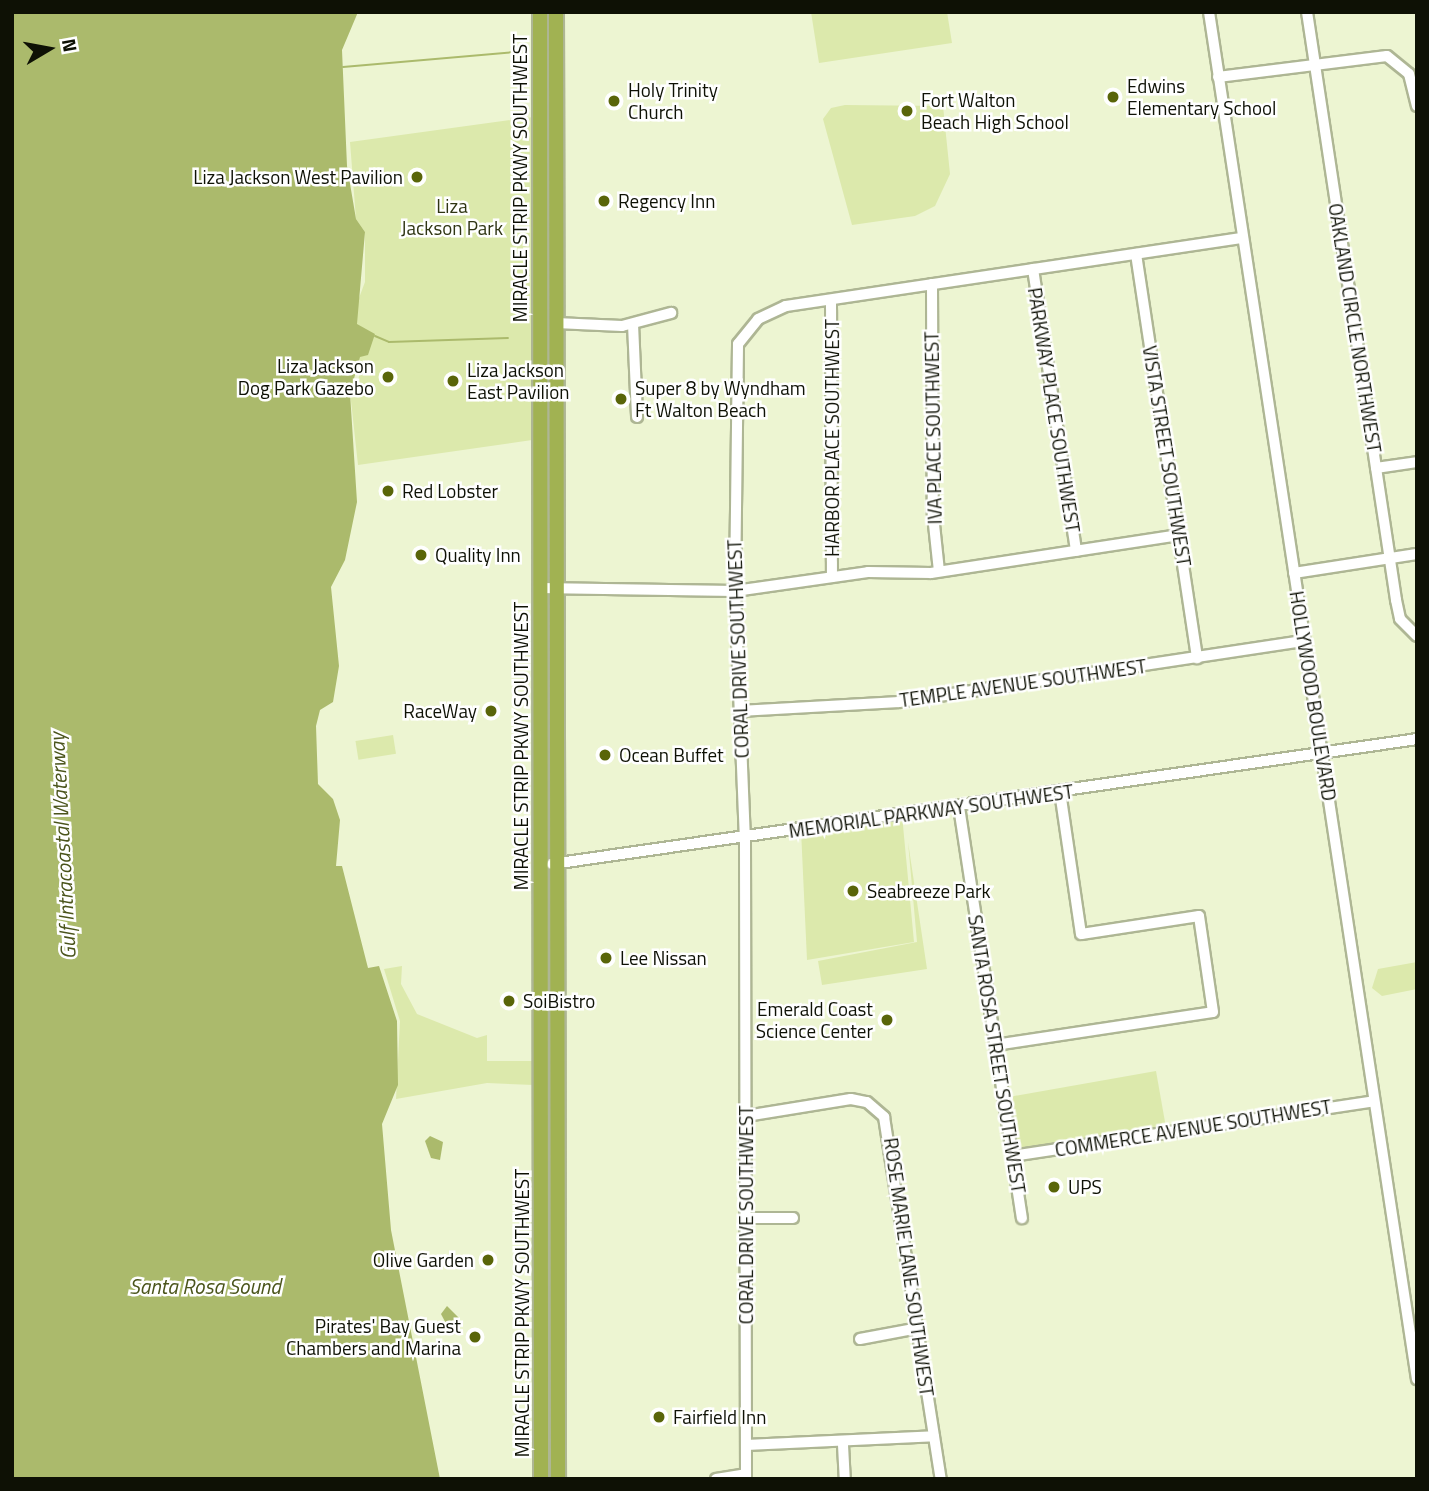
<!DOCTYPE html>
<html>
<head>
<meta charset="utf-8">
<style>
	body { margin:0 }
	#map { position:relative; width:1429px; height:1491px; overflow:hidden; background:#edf5d2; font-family:"Titillium Web",sans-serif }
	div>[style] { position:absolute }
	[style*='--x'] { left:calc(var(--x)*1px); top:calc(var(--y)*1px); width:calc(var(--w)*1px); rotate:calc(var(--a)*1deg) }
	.green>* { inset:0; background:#dce9ac; transform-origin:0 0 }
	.water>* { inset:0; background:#abba6c }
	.stream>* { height:2px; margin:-1px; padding:0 1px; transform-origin:1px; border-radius:1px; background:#abba6c }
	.roads { filter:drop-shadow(2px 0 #aeb694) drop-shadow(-2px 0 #aeb694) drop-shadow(0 2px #aeb694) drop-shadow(0 -2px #aeb694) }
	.minor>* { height:10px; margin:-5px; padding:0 5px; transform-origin:5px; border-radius:5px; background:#fff }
	.highway>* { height:14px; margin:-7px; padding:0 7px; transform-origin:7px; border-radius:7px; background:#a1b252 }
	.dots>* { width:19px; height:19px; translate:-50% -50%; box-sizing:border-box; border:4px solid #fff; border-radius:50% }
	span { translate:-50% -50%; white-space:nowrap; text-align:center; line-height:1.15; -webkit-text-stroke:5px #fff; paint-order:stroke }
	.poi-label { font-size:19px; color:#0e1105 }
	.left { translate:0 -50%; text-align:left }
	.right { translate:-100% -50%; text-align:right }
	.street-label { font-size:19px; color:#0e1105 }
	.park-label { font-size:19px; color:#2f3513 }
	.water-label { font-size:21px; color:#4a541b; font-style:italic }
	.frame { position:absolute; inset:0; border:14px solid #0e1105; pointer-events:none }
	.north { position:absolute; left:14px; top:14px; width:70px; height:70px; -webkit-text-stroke:5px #fff; paint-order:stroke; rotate:80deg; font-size:19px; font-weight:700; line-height:28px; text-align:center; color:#0e1105 }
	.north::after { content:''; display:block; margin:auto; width:24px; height:32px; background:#0e1105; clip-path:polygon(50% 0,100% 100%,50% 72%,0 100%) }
</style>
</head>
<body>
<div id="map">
	<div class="green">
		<i style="clip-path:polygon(811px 12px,947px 12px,952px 43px,819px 63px)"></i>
		<i style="clip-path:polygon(845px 105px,943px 106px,950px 174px,935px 206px,915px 216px,852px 225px,823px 119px,831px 108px)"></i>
		<i style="clip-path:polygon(540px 116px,539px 439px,358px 465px,350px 392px,359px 377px,356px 306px,365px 282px,365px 232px,356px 219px,350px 142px)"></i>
		<i style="left:393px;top:735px;width:19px;height:38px;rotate:81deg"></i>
		<i style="clip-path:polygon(902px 815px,914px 942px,807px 960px,801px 830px)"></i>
		<i style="clip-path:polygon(908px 842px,927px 969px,822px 985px,818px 961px,917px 942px)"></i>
		<i style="clip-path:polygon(1417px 962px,1417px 989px,1382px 996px,1372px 988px,1378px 969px)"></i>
		<i style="clip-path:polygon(402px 966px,401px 984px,417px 1014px,477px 1038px,487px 1035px,487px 1061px,534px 1061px,534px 1085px,487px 1083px,396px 1099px,400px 1021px,384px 969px)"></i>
		<i style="left:1156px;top:1071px;width:59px;height:151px;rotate:80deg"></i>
	</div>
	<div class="water">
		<i style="clip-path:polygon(12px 12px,358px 12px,342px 50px,347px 166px,356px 219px,365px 232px,357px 324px,375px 334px,368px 355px,360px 357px,350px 393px,357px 502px,345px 560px,331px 587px,339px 666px,333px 702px,320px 710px,316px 726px,318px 784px,333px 799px,340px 820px,336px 866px,342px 866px,368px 968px,379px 966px,397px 1021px,398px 1085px,382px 1124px,391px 1230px,440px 1479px,12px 1479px)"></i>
		<i style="clip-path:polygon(430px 1136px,443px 1142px,440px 1160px,431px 1158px,425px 1141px)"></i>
		<i style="clip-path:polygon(447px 1306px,460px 1319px,451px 1333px,441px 1314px)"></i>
	</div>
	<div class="stream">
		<i style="--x:343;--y:67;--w:173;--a:-5"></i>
		<i style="--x:375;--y:336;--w:15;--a:23"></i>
		<i style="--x:389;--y:342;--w:119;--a:-1.9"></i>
	</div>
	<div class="roads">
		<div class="minor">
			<i style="--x:1209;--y:12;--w:1383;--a:81.35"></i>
			<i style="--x:1307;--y:12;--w:595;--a:81.39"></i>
			<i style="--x:1396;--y:600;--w:19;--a:78"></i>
			<i style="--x:1400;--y:619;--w:24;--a:45"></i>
			<i style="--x:1218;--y:77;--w:170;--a:-7.1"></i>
			<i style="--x:1387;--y:56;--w:28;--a:39"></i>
			<i style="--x:1409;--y:74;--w:33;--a:76"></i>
			<i style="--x:1136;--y:254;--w:409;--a:81.4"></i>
			<i style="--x:1033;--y:269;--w:285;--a:81.3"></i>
			<i style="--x:932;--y:284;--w:231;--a:89.8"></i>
			<i style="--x:933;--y:515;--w:56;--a:83.9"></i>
			<i style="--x:831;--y:300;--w:277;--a:89.8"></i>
			<i style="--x:556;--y:323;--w:66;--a:2.6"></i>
			<i style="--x:622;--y:326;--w:51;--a:-14.9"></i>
			<i style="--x:633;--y:324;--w:93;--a:87.5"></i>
			<i style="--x:1376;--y:468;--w:41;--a:-8.3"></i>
			<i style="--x:1294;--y:573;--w:124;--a:-8.8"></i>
			<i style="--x:539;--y:588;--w:196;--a:0.9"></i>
			<i style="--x:735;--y:591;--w:134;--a:-8.1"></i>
			<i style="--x:868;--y:572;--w:63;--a:0.9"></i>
			<i style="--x:931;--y:573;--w:251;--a:-8.7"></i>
			<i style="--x:740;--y:711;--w:159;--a:-3.2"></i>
			<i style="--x:899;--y:702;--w:410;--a:-8.6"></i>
			<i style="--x:959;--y:807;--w:416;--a:81.3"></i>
			<i style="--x:552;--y:864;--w:874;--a:-8.22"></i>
			<i style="--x:995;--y:1045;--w:220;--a:-8.6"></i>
			<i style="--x:1213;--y:1012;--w:97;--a:-98.3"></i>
			<i style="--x:1199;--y:916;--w:119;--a:171.3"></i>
			<i style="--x:1081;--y:934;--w:144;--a:-98.4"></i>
			<i style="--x:746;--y:1116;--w:106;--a:-9.2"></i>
			<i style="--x:851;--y:1099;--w:16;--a:11"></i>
			<i style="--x:867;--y:1102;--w:23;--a:41"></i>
			<i style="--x:884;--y:1117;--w:366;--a:81.1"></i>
			<i style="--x:1012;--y:1156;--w:366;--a:-8.6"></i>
			<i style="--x:746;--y:1218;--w:47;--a:0"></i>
			<i style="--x:860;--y:1339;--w:59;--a:-10.7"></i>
			<i style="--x:746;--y:1445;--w:188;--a:-2.7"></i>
			<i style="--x:843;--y:1445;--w:34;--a:87"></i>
			<i style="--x:716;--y:1479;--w:30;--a:-9"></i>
			<i style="--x:746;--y:1479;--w:638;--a:-90.09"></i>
			<i style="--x:745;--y:841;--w:250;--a:-92.3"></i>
			<i style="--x:735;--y:591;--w:247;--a:-89.3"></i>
			<i style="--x:738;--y:344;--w:32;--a:-51"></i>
			<i style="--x:758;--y:319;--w:31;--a:-25"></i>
			<i style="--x:786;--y:306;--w:462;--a:-8.5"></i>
		</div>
		<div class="highway">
			<i style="--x:540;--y:12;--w:1467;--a:89.96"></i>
			<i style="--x:556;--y:12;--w:1467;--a:89.92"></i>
		</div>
	</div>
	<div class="dots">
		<i style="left:1113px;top:97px;background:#596509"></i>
		<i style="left:614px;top:101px;background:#596509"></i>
		<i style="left:907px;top:111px;background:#596509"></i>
		<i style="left:417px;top:177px;background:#596509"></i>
		<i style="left:604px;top:201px;background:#596509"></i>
		<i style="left:388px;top:377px;background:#596509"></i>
		<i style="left:453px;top:381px;background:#596509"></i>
		<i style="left:621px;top:399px;background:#596509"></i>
		<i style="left:388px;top:491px;background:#596509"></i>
		<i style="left:421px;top:555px;background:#596509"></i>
		<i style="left:491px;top:711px;background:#596509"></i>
		<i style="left:605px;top:755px;background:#596509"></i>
		<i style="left:853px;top:891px;background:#596509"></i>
		<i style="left:606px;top:958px;background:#596509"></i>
		<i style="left:509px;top:1001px;background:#596509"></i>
		<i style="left:887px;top:1020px;background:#596509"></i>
		<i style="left:1054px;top:1187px;background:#596509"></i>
		<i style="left:488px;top:1260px;background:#596509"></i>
		<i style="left:475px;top:1337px;background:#596509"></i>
		<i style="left:659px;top:1417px;background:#596509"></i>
	</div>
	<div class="poi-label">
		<span class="left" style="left:1127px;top:97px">Edwins<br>Elementary School</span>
		<span class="left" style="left:628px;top:101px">Holy Trinity<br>Church</span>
		<span class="left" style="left:921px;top:111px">Fort Walton<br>Beach High School</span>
		<span class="right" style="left:403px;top:177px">Liza Jackson West Pavilion</span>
		<span class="left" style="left:618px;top:201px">Regency Inn</span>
		<span class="right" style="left:374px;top:377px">Liza Jackson<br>Dog Park Gazebo</span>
		<span class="left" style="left:467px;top:381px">Liza Jackson<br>East Pavilion</span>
		<span class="left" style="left:635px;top:399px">Super 8 by Wyndham<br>Ft Walton Beach</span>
		<span class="left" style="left:402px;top:491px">Red Lobster</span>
		<span class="left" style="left:435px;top:555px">Quality Inn</span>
		<span class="right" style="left:477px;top:711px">RaceWay</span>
		<span class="left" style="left:619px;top:755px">Ocean Buffet</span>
		<span class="left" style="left:867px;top:891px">Seabreeze Park</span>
		<span class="left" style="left:620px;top:958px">Lee Nissan</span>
		<span class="left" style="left:523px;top:1001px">SoiBistro</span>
		<span class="right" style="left:873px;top:1020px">Emerald Coast<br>Science Center</span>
		<span class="left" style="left:1068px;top:1187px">UPS</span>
		<span class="right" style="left:474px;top:1260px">Olive Garden</span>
		<span class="right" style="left:461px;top:1337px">Pirates' Bay Guest<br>Chambers and Marina</span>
		<span class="left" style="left:673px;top:1417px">Fairfield Inn</span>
	</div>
	<div class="street-label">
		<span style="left:520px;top:178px;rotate:-90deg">MIRACLE STRIP PKWY SOUTHWEST</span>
		<span style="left:1355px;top:328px;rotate:81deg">OAKLAND CIRCLE NORTHWEST</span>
		<span style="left:1054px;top:410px;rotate:81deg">PARKWAY PLACE SOUTHWEST</span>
		<span style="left:933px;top:428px;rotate:-91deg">IVA PLACE SOUTHWEST</span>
		<span style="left:832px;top:438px;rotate:-90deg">HARBOR PLACE SOUTHWEST</span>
		<span style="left:1167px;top:456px;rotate:81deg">VISTA STREET SOUTHWEST</span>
		<span style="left:738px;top:649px;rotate:-92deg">CORAL DRIVE SOUTHWEST</span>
		<span style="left:1023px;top:683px;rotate:-8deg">TEMPLE AVENUE SOUTHWEST</span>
		<span style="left:1313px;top:696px;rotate:81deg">HOLLYWOOD BOULEVARD</span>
		<span style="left:521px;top:746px;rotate:-90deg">MIRACLE STRIP PKWY SOUTHWEST</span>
		<span style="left:931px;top:811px;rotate:-8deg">MEMORIAL PARKWAY SOUTHWEST</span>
		<span style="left:997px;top:1054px;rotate:81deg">SANTA ROSA STREET SOUTHWEST</span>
		<span style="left:1193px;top:1128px;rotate:-9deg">COMMERCE AVENUE SOUTHWEST</span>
		<span style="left:746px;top:1215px;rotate:-90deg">CORAL DRIVE SOUTHWEST</span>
		<span style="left:909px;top:1267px;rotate:82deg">ROSE MARIE LANE SOUTHWEST</span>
		<span style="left:522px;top:1313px;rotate:-90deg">MIRACLE STRIP PKWY SOUTHWEST</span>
	</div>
	<div class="park-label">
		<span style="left:452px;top:217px">Liza<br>Jackson Park</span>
	</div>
	<div class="water-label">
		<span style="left:62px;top:846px;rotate:-93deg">Gulf Intracoastal Waterway</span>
		<span style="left:205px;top:1286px">Santa Rosa Sound</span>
	</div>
	<div class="frame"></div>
	<div class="north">N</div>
</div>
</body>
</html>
